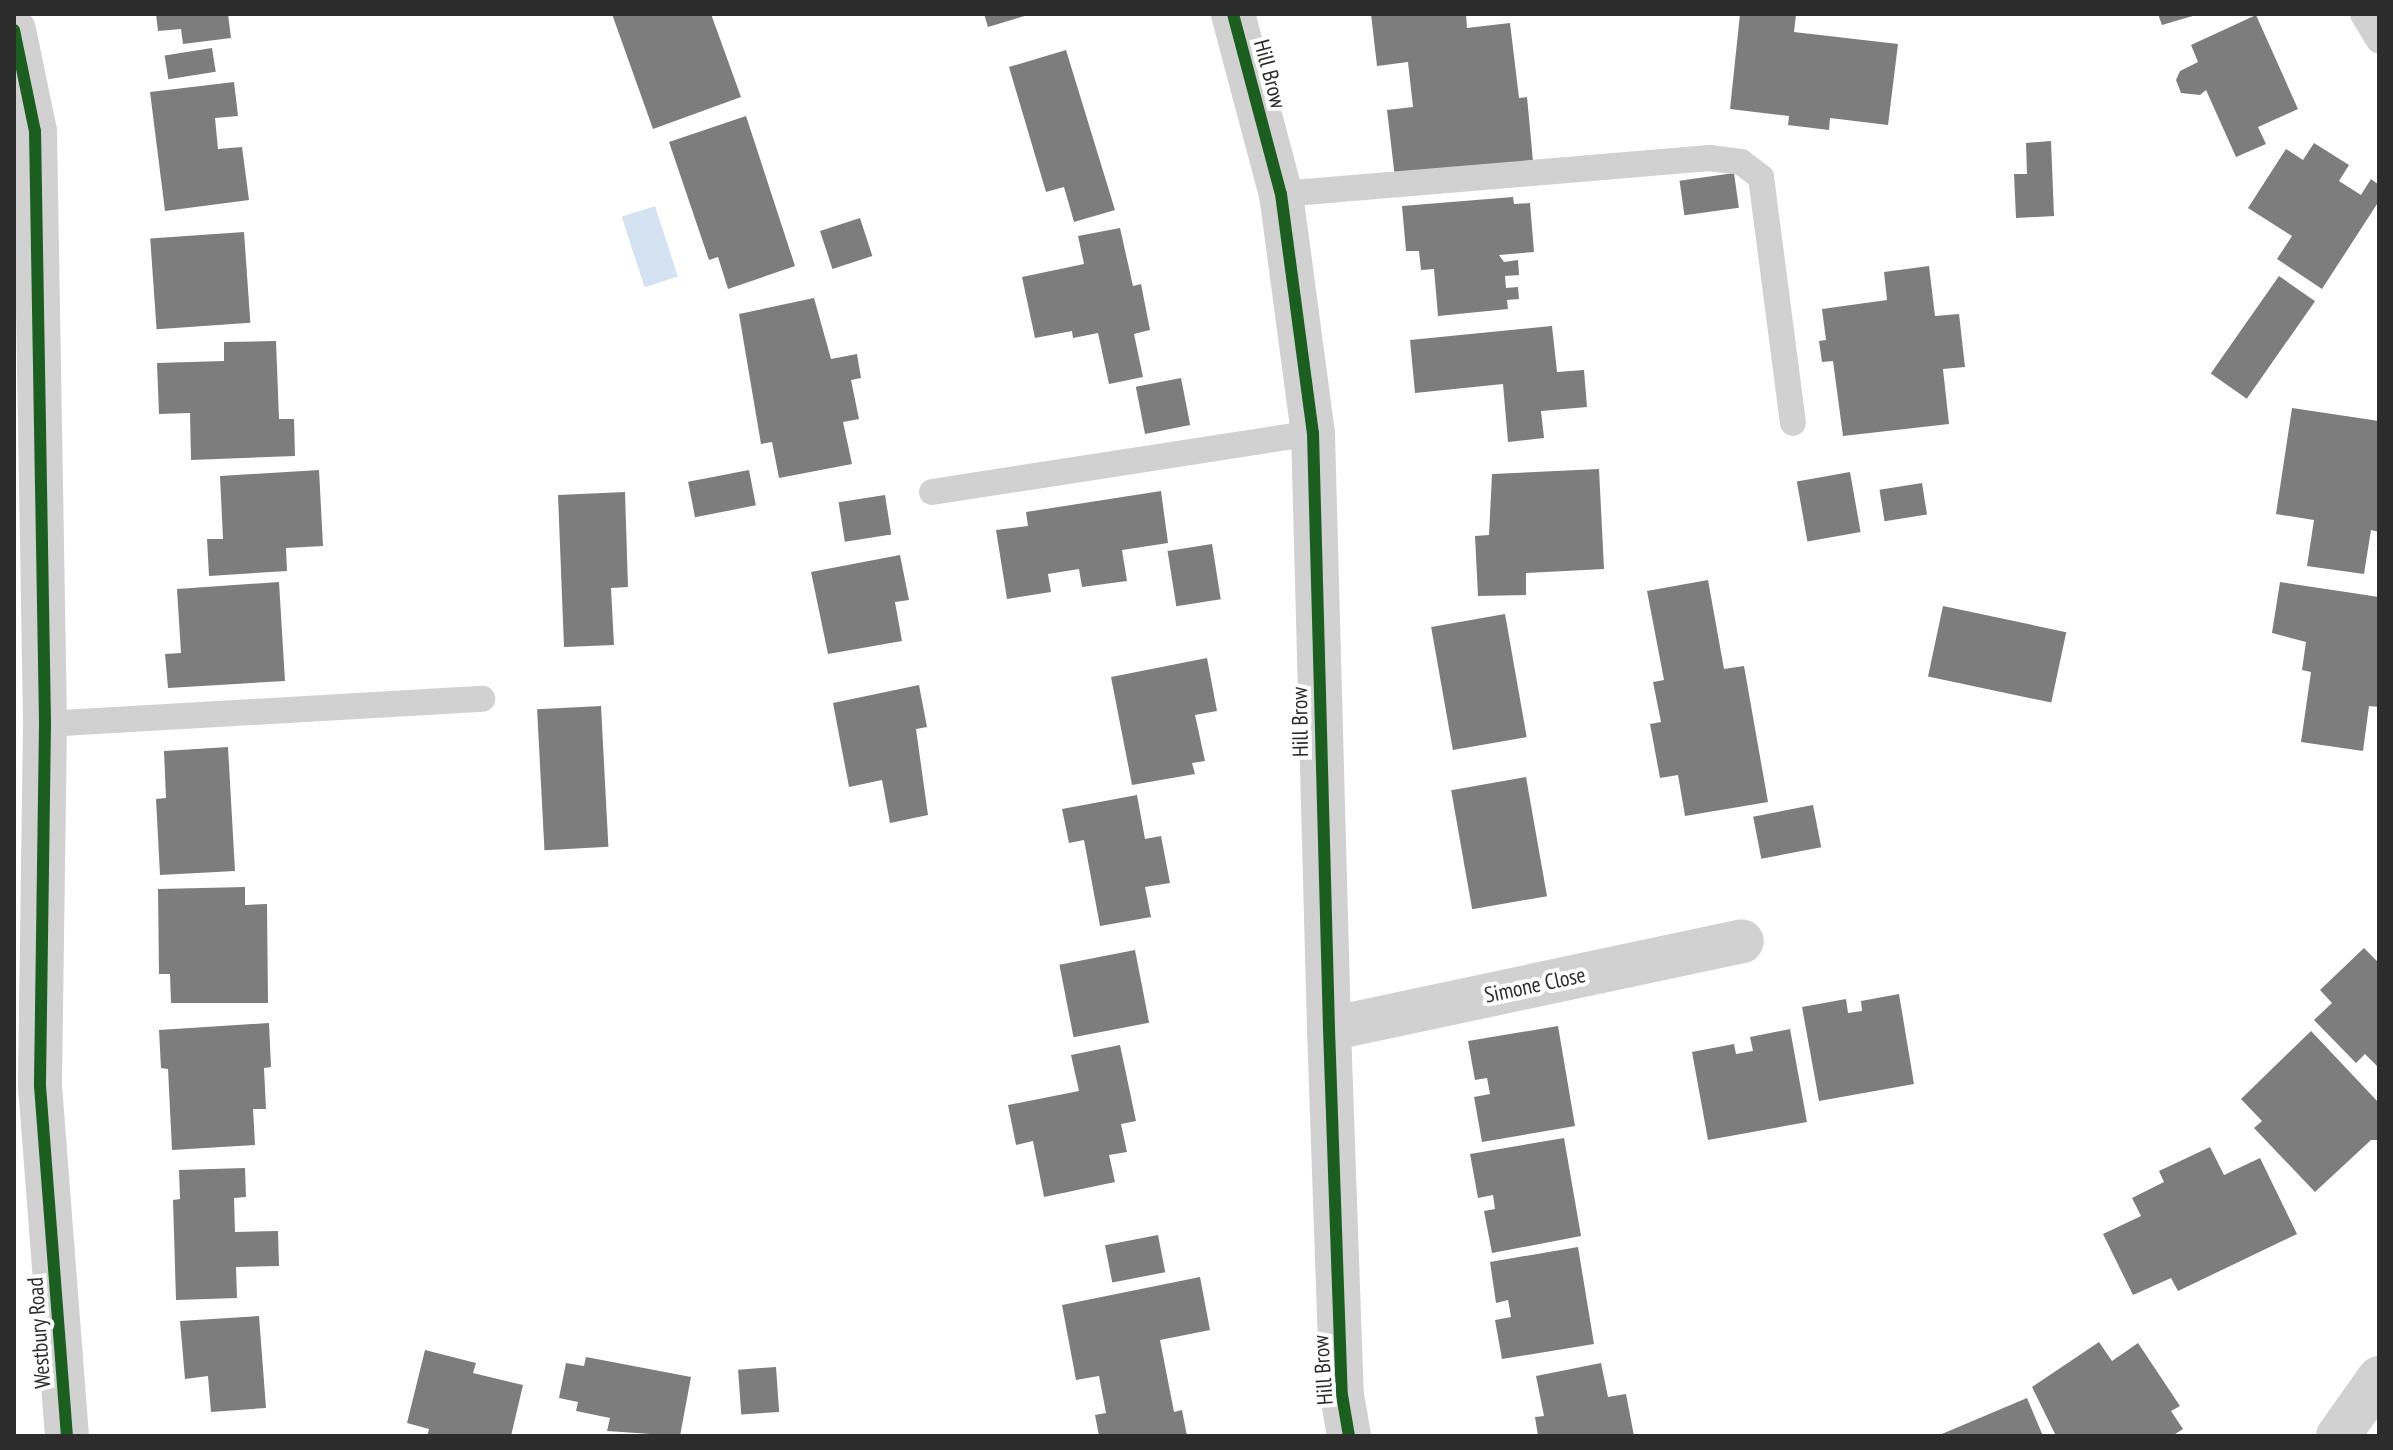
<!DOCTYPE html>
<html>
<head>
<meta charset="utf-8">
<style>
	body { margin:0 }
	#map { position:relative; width:2393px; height:1450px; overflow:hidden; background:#fff; font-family:"PT Sans Narrow",sans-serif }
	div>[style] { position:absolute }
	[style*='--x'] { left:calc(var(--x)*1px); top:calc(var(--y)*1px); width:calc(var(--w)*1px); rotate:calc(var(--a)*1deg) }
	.water>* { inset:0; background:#d4e2f2; transform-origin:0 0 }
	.building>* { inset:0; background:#7d7d7d; transform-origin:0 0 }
	.service>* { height:26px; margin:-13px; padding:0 13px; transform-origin:13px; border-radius:13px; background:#d1d1d1 }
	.minor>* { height:44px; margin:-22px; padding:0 22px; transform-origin:22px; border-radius:22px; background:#d1d1d1 }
	.cycleway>* { height:12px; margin:-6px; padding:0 6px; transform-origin:6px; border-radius:6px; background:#1b5e20 }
	span { translate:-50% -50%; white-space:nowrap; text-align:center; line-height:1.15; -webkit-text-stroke:8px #fff; paint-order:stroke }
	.street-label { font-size:22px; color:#2c2c2c }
	.frame { position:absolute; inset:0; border:16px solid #2c2c2c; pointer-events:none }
</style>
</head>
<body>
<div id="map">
	<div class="water">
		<i style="left:655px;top:206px;width:74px;height:35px;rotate:72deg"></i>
	</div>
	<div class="building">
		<i style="clip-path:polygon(156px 14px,228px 14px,231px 38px,183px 44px,181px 29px,158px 31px)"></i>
		<i style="clip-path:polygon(612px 14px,711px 14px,741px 97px,653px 129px)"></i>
		<i style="clip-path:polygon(984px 14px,1028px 14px,1028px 15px,988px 27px)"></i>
		<i style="clip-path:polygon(1371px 14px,1466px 14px,1467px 28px,1510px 23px,1519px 98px,1527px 97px,1533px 161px,1395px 178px,1387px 110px,1413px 107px,1408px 62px,1377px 66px)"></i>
		<i style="clip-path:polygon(1740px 14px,1796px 15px,1794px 32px,1898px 44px,1888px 125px,1830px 118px,1829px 130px,1788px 125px,1789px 116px,1730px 109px)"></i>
		<i style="clip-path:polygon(2158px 14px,2196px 14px,2196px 15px,2162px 25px)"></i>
		<i style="clip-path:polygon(2256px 15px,2298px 109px,2258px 127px,2266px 144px,2236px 157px,2206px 90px,2200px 95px,2181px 93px,2176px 80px,2180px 71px,2198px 62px,2191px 45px)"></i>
		<i style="left:212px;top:48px;width:24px;height:48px;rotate:81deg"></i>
		<i style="clip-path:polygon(1066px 50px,1115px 210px,1074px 222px,1064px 187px,1046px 192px,1009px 67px)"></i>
		<i style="clip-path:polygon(234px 82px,238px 116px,215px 118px,218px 149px,242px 147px,249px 200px,165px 211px,150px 92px)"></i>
		<i style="clip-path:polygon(746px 116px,795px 266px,728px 289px,718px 257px,709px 260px,669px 142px)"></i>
		<i style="clip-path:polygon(2051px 141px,2054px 216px,2016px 218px,2014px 174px,2027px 174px,2026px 143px)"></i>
		<i style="clip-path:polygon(2314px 143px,2349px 165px,2339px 181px,2361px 195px,2371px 179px,2379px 185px,2379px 201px,2322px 289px,2277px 259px,2292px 236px,2248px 208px,2286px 149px,2303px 160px)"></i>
		<i style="left:1734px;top:173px;width:35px;height:55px;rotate:82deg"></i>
		<i style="clip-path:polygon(1513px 197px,1514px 204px,1530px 203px,1534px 252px,1499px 255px,1504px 262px,1518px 260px,1519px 275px,1505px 276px,1506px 288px,1518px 287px,1519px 299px,1507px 300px,1508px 309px,1438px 316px,1434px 269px,1421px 270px,1419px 251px,1406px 251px,1402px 206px)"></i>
		<i style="left:860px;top:218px;width:40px;height:42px;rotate:72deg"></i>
		<i style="clip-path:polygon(1120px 228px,1133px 286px,1141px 284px,1150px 330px,1134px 334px,1143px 377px,1109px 384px,1098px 333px,1073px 338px,1072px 331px,1035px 338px,1022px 277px,1084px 264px,1078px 236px)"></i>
		<i style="left:244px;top:232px;width:91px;height:94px;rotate:86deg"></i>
		<i style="clip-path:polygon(1929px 266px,1935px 316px,1959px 314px,1965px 367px,1943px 369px,1949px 424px,1843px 436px,1833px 361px,1822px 362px,1819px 341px,1826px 340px,1822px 309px,1887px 300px,1884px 272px)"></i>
		<i style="left:2279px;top:276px;width:44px;height:119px;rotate:35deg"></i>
		<i style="clip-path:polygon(814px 298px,831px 359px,857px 354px,861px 378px,851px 380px,859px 419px,843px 422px,852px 464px,779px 478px,772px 442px,761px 444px,739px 314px)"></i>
		<i style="clip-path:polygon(1552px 326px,1557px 372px,1584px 370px,1587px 407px,1541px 411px,1544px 438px,1508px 442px,1503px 384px,1415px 393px,1410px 340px)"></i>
		<i style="clip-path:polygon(276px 341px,279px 419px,294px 419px,295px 456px,191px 460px,190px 413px,159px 414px,157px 363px,224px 361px,224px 342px)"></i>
		<i style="left:1181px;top:378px;width:48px;height:46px;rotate:79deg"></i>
		<i style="clip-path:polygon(2292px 408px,2379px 421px,2379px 532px,2371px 530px,2364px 574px,2307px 566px,2314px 520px,2276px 514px)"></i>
		<i style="clip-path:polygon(1599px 469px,1604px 569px,1526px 573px,1526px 595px,1478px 596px,1475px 536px,1489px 535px,1492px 474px)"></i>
		<i style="clip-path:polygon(319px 470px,323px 546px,286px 548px,287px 571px,209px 576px,207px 539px,223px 539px,220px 476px)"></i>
		<i style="left:749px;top:470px;width:36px;height:62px;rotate:79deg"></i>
		<i style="left:1850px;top:472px;width:61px;height:54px;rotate:80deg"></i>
		<i style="left:1922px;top:483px;width:32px;height:43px;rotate:81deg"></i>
		<i style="clip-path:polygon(1161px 491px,1168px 543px,1122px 550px,1127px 581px,1082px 587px,1079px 569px,1048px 574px,1051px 592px,1007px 599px,996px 530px,1028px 526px,1026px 512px)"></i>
		<i style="clip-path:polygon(625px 492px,628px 587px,611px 588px,614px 645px,564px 647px,558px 495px)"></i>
		<i style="left:885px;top:495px;width:40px;height:47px;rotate:81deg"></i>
		<i style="left:1212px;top:544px;width:56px;height:45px;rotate:81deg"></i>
		<i style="clip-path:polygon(900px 555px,909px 600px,895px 602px,902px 641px,828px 654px,811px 572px)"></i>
		<i style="clip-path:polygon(1708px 580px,1724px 669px,1744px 666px,1768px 802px,1685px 816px,1678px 775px,1660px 778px,1650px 724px,1661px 722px,1653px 682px,1664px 680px,1647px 591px)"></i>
		<i style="clip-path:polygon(279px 582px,285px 681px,168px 688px,165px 654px,181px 653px,177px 589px)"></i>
		<i style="clip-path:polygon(2280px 582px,2379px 597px,2379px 707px,2369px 706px,2363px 751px,2301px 742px,2311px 672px,2302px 670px,2306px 642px,2272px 633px)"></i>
		<i style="left:1943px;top:606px;width:126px;height:72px;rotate:12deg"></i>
		<i style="left:1505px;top:614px;width:125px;height:75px;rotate:80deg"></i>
		<i style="clip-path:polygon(1207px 658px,1217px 711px,1195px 715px,1205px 761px,1192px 763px,1195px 774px,1132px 785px,1111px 677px)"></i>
		<i style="clip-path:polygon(919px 685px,927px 727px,916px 729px,928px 815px,890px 823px,882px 780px,849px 787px,833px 703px)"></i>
		<i style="left:601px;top:706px;width:141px;height:64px;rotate:87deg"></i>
		<i style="clip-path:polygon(228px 747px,235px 871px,160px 875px,156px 799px,166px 798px,164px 751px)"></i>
		<i style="left:1526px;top:777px;width:121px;height:76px;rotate:80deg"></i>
		<i style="clip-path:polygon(1137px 795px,1145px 839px,1161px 836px,1170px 883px,1145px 887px,1151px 917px,1100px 926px,1084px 840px,1069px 843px,1062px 809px)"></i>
		<i style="left:1813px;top:805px;width:43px;height:61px;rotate:79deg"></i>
		<i style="clip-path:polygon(245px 887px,245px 905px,267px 904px,268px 1003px,171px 1003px,170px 974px,159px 974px,158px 889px)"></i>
		<i style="clip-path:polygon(2364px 948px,2379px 963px,2379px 1068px,2365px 1054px,2356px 1063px,2314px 1020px,2332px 1003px,2320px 990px)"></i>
		<i style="left:1135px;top:950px;width:74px;height:77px;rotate:79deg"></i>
		<i style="clip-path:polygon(1899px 994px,1914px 1084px,1819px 1101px,1802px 1007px,1846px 999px,1848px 1013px,1862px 1011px,1861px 1001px)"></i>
		<i style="clip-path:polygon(269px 1023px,271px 1067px,264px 1068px,266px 1109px,253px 1109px,255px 1145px,172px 1150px,168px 1069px,161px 1068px,159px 1030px)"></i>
		<i style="clip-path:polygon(1558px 1026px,1575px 1126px,1482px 1142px,1474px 1097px,1490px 1094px,1487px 1078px,1475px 1080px,1468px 1041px)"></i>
		<i style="clip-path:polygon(1790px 1029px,1807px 1122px,1708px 1140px,1692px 1052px,1734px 1044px,1736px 1054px,1753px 1051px,1750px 1037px)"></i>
		<i style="clip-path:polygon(2311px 1031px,2379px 1103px,2379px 1140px,2371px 1140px,2315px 1192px,2254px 1128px,2262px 1121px,2241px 1099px)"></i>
		<i style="clip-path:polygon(1120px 1045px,1136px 1121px,1121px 1124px,1127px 1152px,1109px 1155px,1115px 1182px,1044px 1197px,1033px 1141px,1016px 1145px,1008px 1105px,1079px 1091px,1071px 1055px)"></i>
		<i style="clip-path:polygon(1564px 1138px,1581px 1236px,1492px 1253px,1484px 1211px,1495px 1209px,1493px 1195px,1478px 1198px,1470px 1154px)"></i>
		<i style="clip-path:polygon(2210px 1147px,2224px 1175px,2260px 1158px,2297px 1234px,2178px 1291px,2171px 1278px,2133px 1295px,2103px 1234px,2141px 1216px,2132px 1198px,2164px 1182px,2159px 1171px)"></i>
		<i style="clip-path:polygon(245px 1168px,246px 1197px,234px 1198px,235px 1232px,278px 1231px,279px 1266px,236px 1267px,237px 1298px,176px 1300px,173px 1200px,180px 1199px,179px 1170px)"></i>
		<i style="left:1158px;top:1235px;width:38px;height:54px;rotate:79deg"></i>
		<i style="clip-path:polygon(1578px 1247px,1594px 1344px,1502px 1359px,1495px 1320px,1511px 1317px,1508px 1300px,1496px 1303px,1490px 1262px)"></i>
		<i style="clip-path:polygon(1200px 1277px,1210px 1330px,1160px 1340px,1174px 1412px,1182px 1410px,1187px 1436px,1099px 1436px,1095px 1415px,1106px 1413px,1099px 1376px,1076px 1380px,1062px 1305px)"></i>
		<i style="clip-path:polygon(259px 1316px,266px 1408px,211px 1412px,208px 1376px,185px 1379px,180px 1321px)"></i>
		<i style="clip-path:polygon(2099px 1342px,2112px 1361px,2138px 1343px,2180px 1406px,2171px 1411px,2183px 1429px,2172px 1436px,2056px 1436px,2032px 1387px)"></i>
		<i style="clip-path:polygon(425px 1350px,476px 1363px,473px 1373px,523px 1385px,511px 1436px,427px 1436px,429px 1429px,407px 1423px)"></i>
		<i style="clip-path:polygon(586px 1357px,691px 1377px,680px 1436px,607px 1431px,610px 1418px,576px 1411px,578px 1402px,559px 1398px,566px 1363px,584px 1366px)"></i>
		<i style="clip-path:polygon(1601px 1363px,1608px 1397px,1626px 1394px,1634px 1436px,1538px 1436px,1535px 1417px,1544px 1416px,1536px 1376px)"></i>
		<i style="left:776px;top:1367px;width:45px;height:38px;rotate:86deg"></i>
		<i style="clip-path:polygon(2027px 1398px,2043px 1436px,1937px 1436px)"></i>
	</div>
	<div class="service">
		<i style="--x:2363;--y:14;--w:31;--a:59"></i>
		<i style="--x:1281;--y:194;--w:430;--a:-4.8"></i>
		<i style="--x:1709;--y:158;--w:32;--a:7"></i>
		<i style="--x:1741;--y:162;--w:25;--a:37"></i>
		<i style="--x:1761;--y:177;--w:248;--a:82.6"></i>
		<i style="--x:932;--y:492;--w:386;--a:-8.8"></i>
		<i style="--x:45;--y:724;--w:438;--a:-3.3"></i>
	</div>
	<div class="minor">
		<i style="--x:1233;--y:14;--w:186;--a:75.1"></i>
		<i style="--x:1281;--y:194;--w:241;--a:82.4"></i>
		<i style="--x:1313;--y:433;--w:596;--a:88.46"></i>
		<i style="--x:1329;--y:1029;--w:366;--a:88"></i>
		<i style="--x:1342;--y:1395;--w:42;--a:80.3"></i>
		<i style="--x:14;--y:30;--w:103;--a:78.3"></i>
		<i style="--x:35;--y:131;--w:593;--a:89.03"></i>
		<i style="--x:45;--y:724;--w:362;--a:90.8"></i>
		<i style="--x:40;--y:1086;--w:351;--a:85.6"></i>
		<i style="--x:1329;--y:1029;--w:422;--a:-12"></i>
		<i style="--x:2338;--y:1436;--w:71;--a:-54.7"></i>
	</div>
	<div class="cycleway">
		<i style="--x:1233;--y:14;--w:186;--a:75.1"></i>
		<i style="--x:1281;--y:194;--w:241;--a:82.4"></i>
		<i style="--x:1313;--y:433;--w:596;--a:88.46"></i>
		<i style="--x:1329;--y:1029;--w:366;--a:88"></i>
		<i style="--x:1342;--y:1395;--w:42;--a:80.3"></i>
		<i style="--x:14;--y:30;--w:103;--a:78.3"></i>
		<i style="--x:35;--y:131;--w:593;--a:89.03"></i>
		<i style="--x:45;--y:724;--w:362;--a:90.8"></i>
		<i style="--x:40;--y:1086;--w:351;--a:85.6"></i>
	</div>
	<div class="street-label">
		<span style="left:1270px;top:74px;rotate:75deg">Hill Brow</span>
		<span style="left:1300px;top:722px;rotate:-91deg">Hill Brow</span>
		<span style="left:1535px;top:985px;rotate:-12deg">Simone Close</span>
		<span style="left:39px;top:1333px;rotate:-94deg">Westbury Road</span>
		<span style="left:1323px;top:1370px;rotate:-94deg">Hill Brow</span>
	</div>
	<div class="frame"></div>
</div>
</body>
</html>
